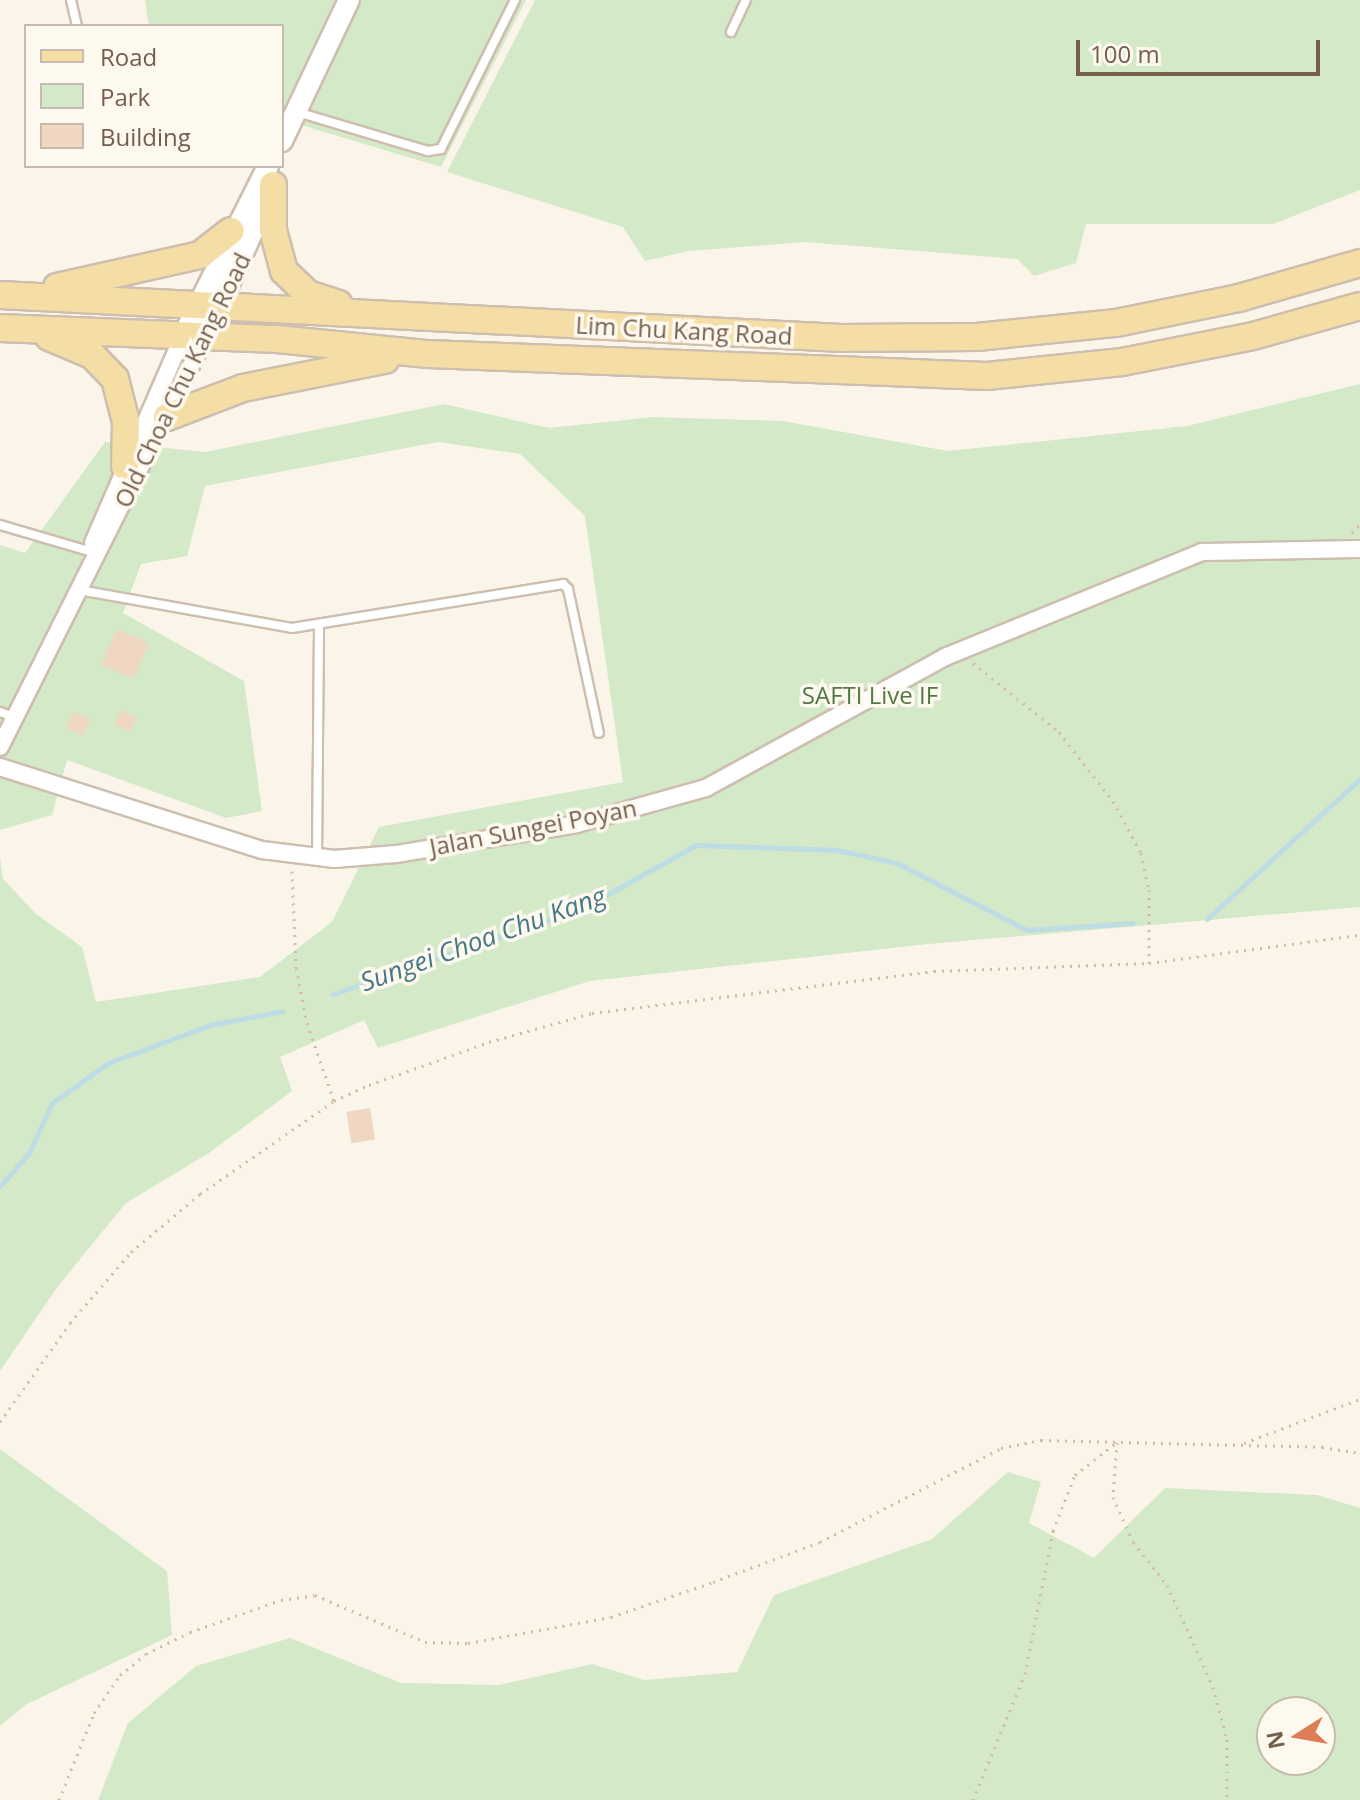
<!DOCTYPE html>
<html>
<head>
<meta charset="utf-8">
<style>
	body { margin:0 }
	#map { position:relative; width:1360px; height:1800px; overflow:hidden; background:#fbf5e9; font-family:"Open Sans",sans-serif }
	div>[style] { position:absolute }
	[style*='--x'] { left:calc(var(--x)*1px); top:calc(var(--y)*1px); width:calc(var(--w)*1px); rotate:calc(var(--a)*1deg) }
	.green>* { inset:0; background:#d3e9c8 }
	.stream>* { height:5px; margin:-2.5px; padding:0 2.5px; transform-origin:2.5px; border-radius:2.5px; background:#bedce4 }
	.building>* { inset:0; background:#efd7c2; transform-origin:0 0 }
	.path>* { height:3px; margin-top:-1.5px; transform-origin:0; background:repeating-linear-gradient(90deg,#d4bba5 0 2px,transparent 0 8px) }
	.roads { filter:drop-shadow(2px 0 #cdbeaf) drop-shadow(-2px 0 #cdbeaf) drop-shadow(0 2px #cdbeaf) drop-shadow(0 -2px #cdbeaf) }
	.service>* { height:8px; margin:-4px; padding:0 4px; transform-origin:4px; border-radius:4px; background:#fff }
	.minor>* { height:16px; margin:-8px; padding:0 8px; transform-origin:8px; border-radius:8px; background:#fff }
	.tertiary>* { height:20px; margin:-10px; padding:0 10px; transform-origin:10px; border-radius:10px; background:#fff }
	.primary>* { height:26px; margin:-13px; padding:0 13px; transform-origin:13px; border-radius:13px; background:#f5dda6 }
	span { translate:-50% -50%; white-space:nowrap; text-align:center; line-height:1.15; -webkit-text-stroke:7px #fef9ef; paint-order:stroke }
	.street-label { font-size:24px; color:#755e4e }
	.park-label { font-size:24px; color:#527946 }
	.water-label { font-size:26px; color:#487886; font-style:italic }
	.legend { position:absolute; left:24px; top:24px; width:260px; height:144px; box-sizing:border-box; background:#fef9ef; border:2px solid #c7bbaf; margin:0; padding:10px 14px; list-style:none; font-size:24px; color:#755e4e }
	.legend li { display:flex; align-items:center; gap:16px; height:40px }
	.legend b { width:40px; border:2px solid #c7bbaf }
	.north { position:absolute; left:1256px; top:1696px; width:80px; height:80px; box-sizing:border-box; background:#fef9ef; border:2px solid #c7bbaf; border-radius:50%; rotate:259deg; font-size:22px; font-weight:700; line-height:32px; text-align:center; color:#755e4e }
	.north::after { content:''; display:block; margin:auto; width:28px; height:36px; background:#dd7e56; clip-path:polygon(50% 0,100% 100%,50% 72%,0 100%) }
	.scale { position:absolute; left:1076px; top:40px; width:244px; height:36px; box-sizing:border-box; border:4px solid #755e4e; border-top:0; padding-left:10px; font-size:24px; line-height:28px; white-space:nowrap; color:#755e4e; -webkit-text-stroke:6px #fef9ef; paint-order:stroke }
</style>
</head>
<body>
<div id="map">
	<div class="green">
		<i style="clip-path:polygon(145px 0,335px 0,282px 112px,282px 26px,149px 26px)"></i>
		<i style="clip-path:polygon(358px 0,526px 0,441px 167px,301px 125px)"></i>
		<i style="clip-path:polygon(535px 0,1360px 0,1360px 190px,1273px 224px,1086px 224px,1076px 263px,1034px 276px,1017px 259px,806px 242px,688px 251px,645px 261px,623px 227px,447px 172px)"></i>
		<i style="clip-path:polygon(1360px 384px,1360px 907px,929px 944px,590px 981px,378px 1048px,364px 1020px,280px 1057px,292px 1091px,209px 1153px,126px 1203px,58px 1286px,0 1371px,0 858px,3px 879px,36px 914px,82px 947px,96px 1002px,260px 977px,332px 922px,379px 827px,623px 782px,585px 516px,520px 454px,438px 442px,205px 486px,187px 556px,141px 564px,123px 613px,244px 681px,262px 811px,226px 818px,67px 760px,52px 815px,0 830px,0 545px,25px 553px,105px 442px,205px 452px,444px 404px,549px 428px,653px 417px,783px 421px,948px 451px,1187px 426px)"></i>
		<i style="clip-path:polygon(0 1449px,167px 1571px,172px 1635px,27px 1704px,0 1726px)"></i>
		<i style="clip-path:polygon(evenodd,1008px 1472px,1041px 1482px,1029px 1523px,1094px 1558px,1165px 1488px,1317px 1495px,1360px 1508px,1360px 1800px,98px 1800px,128px 1723px,196px 1666px,290px 1638px,401px 1683px,499px 1685px,592px 1664px,644px 1680px,737px 1672px,774px 1595px,932px 1539px,1008px 1472px,1272px 1712px,1320px 1712px,1320px 1760px,1272px 1760px,1272px 1712px)"></i>
	</div>
	<div class="stream">
		<i style="--x:1207;--y:919;--w:207;--a:-42.5"></i>
		<i style="--x:333;--y:994;--w:267;--a:-19"></i>
		<i style="--x:585;--y:907;--w:127;--a:-29.2"></i>
		<i style="--x:696;--y:845;--w:141;--a:2"></i>
		<i style="--x:837;--y:850;--w:61;--a:12.2"></i>
		<i style="--x:897;--y:863;--w:146;--a:27.3"></i>
		<i style="--x:1027;--y:930;--w:106;--a:-3.8"></i>
		<i style="--x:0;--y:1186;--w:44;--a:-48.7"></i>
		<i style="--x:29;--y:1153;--w:55;--a:-65.3"></i>
		<i style="--x:52;--y:1103;--w:69;--a:-35.5"></i>
		<i style="--x:108;--y:1063;--w:109;--a:-20.4"></i>
		<i style="--x:210;--y:1025;--w:74;--a:-10.9"></i>
	</div>
	<div class="building">
		<i style="left:117px;top:629px;width:35px;height:39px;rotate:24deg"></i>
		<i style="left:121px;top:710px;width:17px;height:16px;rotate:24deg"></i>
		<i style="left:73px;top:712px;width:19px;height:18px;rotate:21deg"></i>
		<i style="left:370px;top:1108px;width:32px;height:24px;rotate:81deg"></i>
	</div>
	<div class="path">
		<i style="--x:1352;--y:533;--w:12;--a:-48"></i>
		<i style="--x:973;--y:663;--w:110;--a:38.7"></i>
		<i style="--x:1059;--y:732;--w:88;--a:52"></i>
		<i style="--x:1113;--y:801;--w:59;--a:61.7"></i>
		<i style="--x:1141;--y:853;--w:38;--a:78"></i>
		<i style="--x:1149;--y:890;--w:73;--a:90"></i>
		<i style="--x:292;--y:871;--w:97;--a:87.6"></i>
		<i style="--x:296;--y:968;--w:56;--a:78.7"></i>
		<i style="--x:307;--y:1023;--w:83;--a:70.9"></i>
		<i style="--x:0;--y:1422;--w:121;--a:-54.7"></i>
		<i style="--x:70;--y:1323;--w:94;--a:-49.3"></i>
		<i style="--x:131;--y:1252;--w:90;--a:-40"></i>
		<i style="--x:200;--y:1194;--w:163;--a:-34.8"></i>
		<i style="--x:334;--y:1101;--w:38;--a:-25"></i>
		<i style="--x:369;--y:1085;--w:127;--a:-19.7"></i>
		<i style="--x:489;--y:1042;--w:107;--a:-15.7"></i>
		<i style="--x:592;--y:1013;--w:345;--a:-7"></i>
		<i style="--x:934;--y:971;--w:215;--a:-2.1"></i>
		<i style="--x:1149;--y:963;--w:213;--a:-7.6"></i>
		<i style="--x:1117;--y:1442;--w:55;--a:94.2"></i>
		<i style="--x:1113;--y:1497;--w:49;--a:66"></i>
		<i style="--x:1133;--y:1542;--w:55;--a:51.7"></i>
		<i style="--x:1167;--y:1585;--w:112;--a:65.7"></i>
		<i style="--x:1213;--y:1687;--w:54;--a:74.9"></i>
		<i style="--x:1227;--y:1739;--w:61;--a:90"></i>
		<i style="--x:1244;--y:1443;--w:124;--a:-20.8"></i>
		<i style="--x:59;--y:1800;--w:94;--a:-68.1"></i>
		<i style="--x:94;--y:1713;--w:46;--a:-55.6"></i>
		<i style="--x:120;--y:1675;--w:33;--a:-39"></i>
		<i style="--x:146;--y:1654;--w:49;--a:-26.6"></i>
		<i style="--x:190;--y:1632;--w:96;--a:-19.4"></i>
		<i style="--x:281;--y:1600;--w:34;--a:-8"></i>
		<i style="--x:315;--y:1595;--w:120;--a:23.1"></i>
		<i style="--x:425;--y:1642;--w:43;--a:1.3"></i>
		<i style="--x:468;--y:1643;--w:145;--a:-10.3"></i>
		<i style="--x:611;--y:1617;--w:108;--a:-18.9"></i>
		<i style="--x:713;--y:1582;--w:114;--a:-20.5"></i>
		<i style="--x:820;--y:1542;--w:204;--a:-27.4"></i>
		<i style="--x:1001;--y:1448;--w:41;--a:-11.3"></i>
		<i style="--x:1041;--y:1440;--w:281;--a:1.4"></i>
		<i style="--x:1322;--y:1447;--w:38;--a:9"></i>
		<i style="--x:973;--y:1800;--w:136;--a:-67.6"></i>
		<i style="--x:1025;--y:1674;--w:146;--a:-78.9"></i>
		<i style="--x:1053;--y:1531;--w:60;--a:-68.6"></i>
		<i style="--x:1075;--y:1475;--w:53;--a:-38.2"></i>
	</div>
	<div class="roads">
		<div class="service">
			<i style="--x:71;--y:0;--w:27;--a:77"></i>
			<i style="--x:731;--y:32;--w:35;--a:-65"></i>
			<i style="--x:297;--y:112;--w:137;--a:16.6"></i>
			<i style="--x:428;--y:151;--w:13;--a:-9"></i>
			<i style="--x:441;--y:149;--w:166;--a:-63.6"></i>
			<i style="--x:0;--y:525;--w:93;--a:16.3"></i>
			<i style="--x:79;--y:590;--w:216;--a:10.1"></i>
			<i style="--x:292;--y:628;--w:275;--a:-9.2"></i>
			<i style="--x:563;--y:584;--w:7;--a:45"></i>
			<i style="--x:568;--y:589;--w:147;--a:77.9"></i>
			<i style="--x:0;--y:712;--w:15;--a:20"></i>
			<i style="--x:317;--y:857;--w:232;--a:-89.5"></i>
		</div>
		<div class="minor">
			<i style="--x:93;--y:543;--w:226;--a:-66.5"></i>
			<i style="--x:0;--y:747;--w:458;--a:-63.4"></i>
			<i style="--x:0;--y:767;--w:275;--a:17.6"></i>
			<i style="--x:262;--y:850;--w:73;--a:7.1"></i>
			<i style="--x:334;--y:859;--w:62;--a:-4.6"></i>
			<i style="--x:396;--y:854;--w:183;--a:-9.4"></i>
			<i style="--x:577;--y:824;--w:134;--a:-15.6"></i>
			<i style="--x:706;--y:788;--w:273;--a:-28.7"></i>
			<i style="--x:945;--y:657;--w:278;--a:-22.2"></i>
			<i style="--x:1202;--y:552;--w:158;--a:-1.1"></i>
		</div>
		<div class="tertiary">
			<i style="--x:282;--y:141;--w:156;--a:-64.6"></i>
			<i style="--x:183;--y:336;--w:190;--a:-63.4"></i>
			<i style="--x:205;--y:337;--w:158;--a:-65.7"></i>
		</div>
		<div class="primary">
			<i style="--x:273;--y:185;--w:45;--a:90"></i>
			<i style="--x:273;--y:230;--w:42;--a:75"></i>
			<i style="--x:284;--y:271;--w:33;--a:44"></i>
			<i style="--x:308;--y:294;--w:32;--a:18"></i>
			<i style="--x:57;--y:287;--w:147;--a:-12.6"></i>
			<i style="--x:200;--y:255;--w:39;--a:-38"></i>
			<i style="--x:0;--y:295;--w:843;--a:2.92"></i>
			<i style="--x:842;--y:338;--w:135;--a:-0.4"></i>
			<i style="--x:977;--y:337;--w:140;--a:-5.8"></i>
			<i style="--x:1116;--y:323;--w:126;--a:-11.5"></i>
			<i style="--x:1239;--y:298;--w:126;--a:-16.1"></i>
			<i style="--x:0;--y:328;--w:277;--a:2.3"></i>
			<i style="--x:277;--y:339;--w:152;--a:5.7"></i>
			<i style="--x:428;--y:354;--w:559;--a:2.25"></i>
			<i style="--x:987;--y:376;--w:136;--a:-5.9"></i>
			<i style="--x:1122;--y:362;--w:134;--a:-11.2"></i>
			<i style="--x:1253;--y:336;--w:111;--a:-15.7"></i>
			<i style="--x:49;--y:337;--w:47;--a:22.7"></i>
			<i style="--x:92;--y:355;--w:33;--a:46"></i>
			<i style="--x:115;--y:379;--w:44;--a:75.7"></i>
			<i style="--x:126;--y:422;--w:44;--a:91.3"></i>
			<i style="--x:167;--y:417;--w:81;--a:-20.9"></i>
			<i style="--x:243;--y:388;--w:145;--a:-11.2"></i>
		</div>
	</div>
	<div class="street-label">
		<span style="left:684px;top:330px;rotate:3deg">Lim Chu Kang Road</span>
		<span style="left:182px;top:380px;rotate:-64deg">Old Choa Chu Kang Road</span>
		<span style="left:533px;top:827px;rotate:-11deg">Jalan Sungei Poyan</span>
	</div>
	<div class="park-label">
		<span style="left:870px;top:695px">SAFTI Live IF</span>
	</div>
	<div class="water-label">
		<span style="left:483px;top:939px;rotate:-20deg">Sungei Choa Chu Kang</span>
	</div>
	<ul class="legend">
	<li><b style="height:10px;background:#f5dda6"></b>Road</li>
	<li><b style="height:22px;background:#d3e9c8"></b>Park</li>
	<li><b style="height:22px;background:#efd7c2"></b>Building</li>
	</ul>
	<div class="north">N</div>
	<div class="scale">100 m</div>
</div>
</body>
</html>
